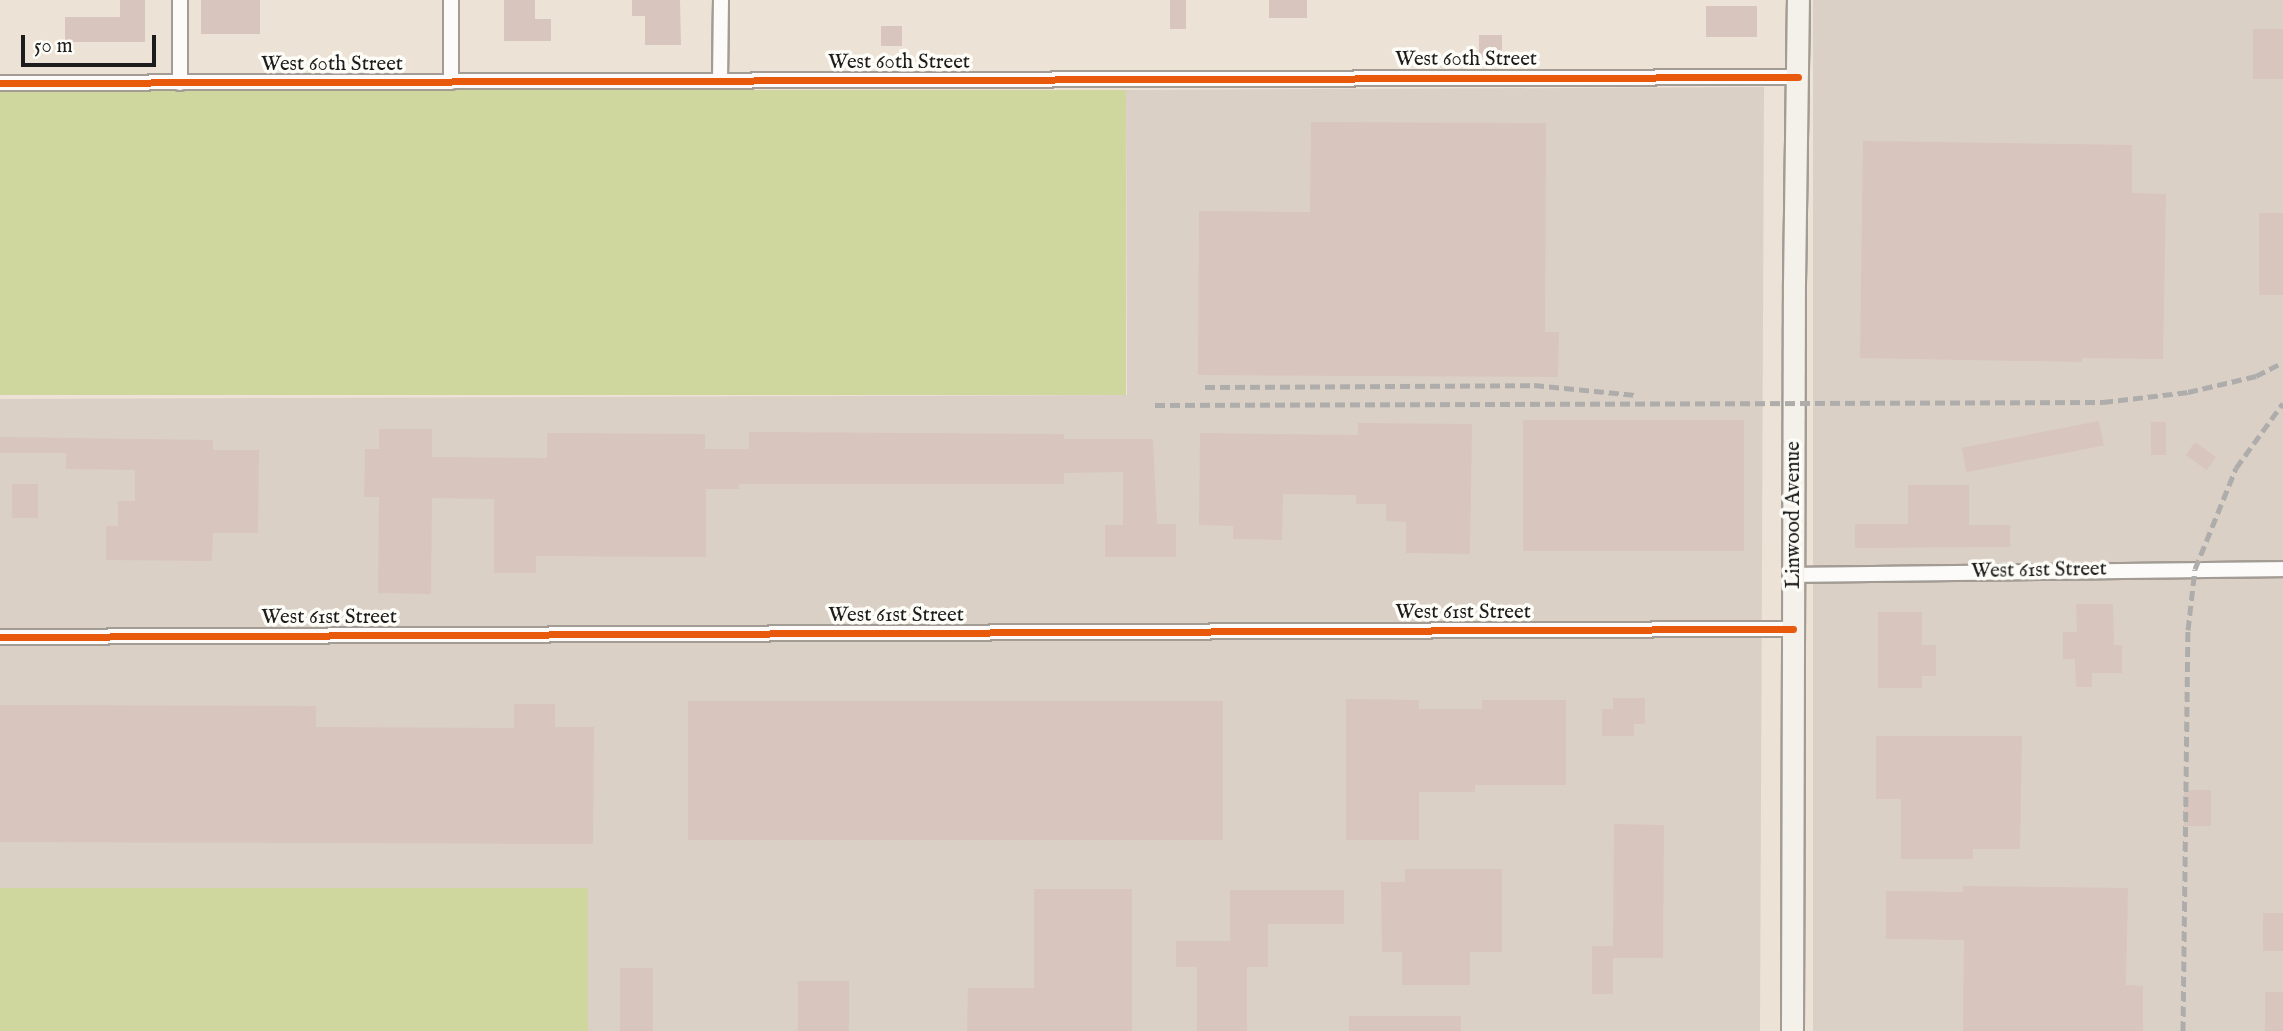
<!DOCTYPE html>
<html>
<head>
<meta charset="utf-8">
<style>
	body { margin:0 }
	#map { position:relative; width:2283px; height:1031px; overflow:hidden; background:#ede2d6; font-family:"IM FELL English",serif }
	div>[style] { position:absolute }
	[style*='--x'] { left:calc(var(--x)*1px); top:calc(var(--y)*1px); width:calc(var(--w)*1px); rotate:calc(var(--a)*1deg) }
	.industrial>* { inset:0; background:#dbd0c6; transform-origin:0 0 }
	.green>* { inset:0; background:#cfd79f; transform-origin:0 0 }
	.building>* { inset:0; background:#d8c5bd; transform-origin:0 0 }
	.roads { filter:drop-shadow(2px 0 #a29c95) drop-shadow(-2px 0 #a29c95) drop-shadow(0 2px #a29c95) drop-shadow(0 -2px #a29c95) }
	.minor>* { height:14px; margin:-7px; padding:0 7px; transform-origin:7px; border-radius:7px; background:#fcfbf9 }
	.secondary>* { height:21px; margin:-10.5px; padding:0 10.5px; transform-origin:10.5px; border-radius:10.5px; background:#f4f0ea }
	.rail>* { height:5px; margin-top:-2.5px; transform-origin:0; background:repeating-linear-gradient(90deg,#afadac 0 10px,transparent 0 15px) }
	.cycleway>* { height:7px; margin:-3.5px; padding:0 3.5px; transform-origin:3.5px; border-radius:3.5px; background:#e8590c }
	span { translate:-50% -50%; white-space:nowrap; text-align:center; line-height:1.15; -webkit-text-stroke:7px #fdfcf7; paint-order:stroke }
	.street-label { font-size:21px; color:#1c1c1c }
	.scale { position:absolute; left:21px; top:35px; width:135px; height:32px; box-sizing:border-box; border:4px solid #1c1c1c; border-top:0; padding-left:9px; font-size:21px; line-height:24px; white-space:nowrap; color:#1c1c1c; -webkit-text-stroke:5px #fdfcf7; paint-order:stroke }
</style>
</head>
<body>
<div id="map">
	<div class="industrial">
		<i style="left:1813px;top:0;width:470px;height:1031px"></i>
		<i style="clip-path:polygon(1764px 87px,1760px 1031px,587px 1031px,588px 892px,0 888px,0 399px,1127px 395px,1126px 90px)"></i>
	</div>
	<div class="green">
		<i style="left:1126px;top:90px;width:305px;height:1126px;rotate:90deg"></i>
		<i style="left:0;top:888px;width:588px;height:143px"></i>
	</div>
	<div class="building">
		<i style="clip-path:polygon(120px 0,145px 0,145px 42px,65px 42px,65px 17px,120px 17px)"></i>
		<i style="left:201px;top:0;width:59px;height:34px"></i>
		<i style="clip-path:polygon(504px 0,535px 0,535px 19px,551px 19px,551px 41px,504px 41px)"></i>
		<i style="clip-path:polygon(632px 0,680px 0,681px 45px,645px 45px,645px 16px,632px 16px)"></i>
		<i style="left:1170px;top:0;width:16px;height:29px"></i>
		<i style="left:1269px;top:0;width:38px;height:18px"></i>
		<i style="left:1706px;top:6px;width:51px;height:31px"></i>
		<i style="left:881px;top:26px;width:21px;height:20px"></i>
		<i style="left:2253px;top:29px;width:30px;height:50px"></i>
		<i style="left:1479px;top:35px;width:23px;height:22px"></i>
		<i style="clip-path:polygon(1311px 122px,1546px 123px,1545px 332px,1559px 332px,1558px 377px,1198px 375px,1199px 211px,1310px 212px)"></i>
		<i style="clip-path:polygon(1863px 141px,2132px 145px,2132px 193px,2166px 194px,2163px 359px,2082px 358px,2082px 362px,1860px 358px)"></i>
		<i style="left:2259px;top:213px;width:24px;height:82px"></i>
		<i style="left:1523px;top:420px;width:221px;height:131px"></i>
		<i style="left:2099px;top:421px;width:25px;height:140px;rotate:79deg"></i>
		<i style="left:2151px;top:422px;width:15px;height:33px"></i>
		<i style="clip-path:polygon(1358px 423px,1472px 424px,1470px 554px,1406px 553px,1406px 522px,1386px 521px,1386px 504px,1356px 504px,1356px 495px,1283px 494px,1282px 540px,1233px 539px,1233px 526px,1199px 525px,1200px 433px,1358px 435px)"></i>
		<i style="clip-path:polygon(379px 429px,432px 429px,432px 457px,547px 458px,547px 433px,705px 434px,705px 449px,749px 449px,749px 432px,1064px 434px,1064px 439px,1153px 439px,1157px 524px,1176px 524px,1176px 557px,1105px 557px,1105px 525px,1123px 525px,1123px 472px,1064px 473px,1064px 484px,739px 484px,739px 489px,706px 489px,706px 557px,536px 556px,536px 573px,494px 573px,494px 499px,432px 498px,431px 594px,378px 593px,379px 497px,364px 497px,365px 449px,379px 449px)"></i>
		<i style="clip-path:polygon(0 437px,213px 440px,213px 450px,259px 450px,258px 533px,213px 533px,212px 561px,106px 560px,106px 526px,118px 526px,118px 501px,135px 501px,135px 470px,66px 469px,66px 453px,0 453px)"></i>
		<i style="left:2195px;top:442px;width:26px;height:16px;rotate:36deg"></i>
		<i style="left:12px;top:484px;width:26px;height:34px"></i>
		<i style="clip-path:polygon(1908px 485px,1969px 485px,1969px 525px,2010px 525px,2010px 547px,1855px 548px,1855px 524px,1908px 524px)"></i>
		<i style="clip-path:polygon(2076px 604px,2113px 604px,2114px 645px,2122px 645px,2122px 673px,2092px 673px,2092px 687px,2076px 687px,2075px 659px,2063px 659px,2063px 632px,2077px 632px)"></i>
		<i style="clip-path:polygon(1878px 612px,1922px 612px,1922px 645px,1936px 645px,1936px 676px,1922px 676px,1922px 688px,1878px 688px)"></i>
		<i style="clip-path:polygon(1613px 698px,1645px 698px,1645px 724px,1634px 724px,1634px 736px,1602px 736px,1602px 709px,1613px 709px)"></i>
		<i style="clip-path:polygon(1346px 699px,1419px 700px,1419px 709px,1482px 709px,1482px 700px,1566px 700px,1566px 785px,1475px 785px,1475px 792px,1419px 792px,1419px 840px,1346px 840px)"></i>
		<i style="left:1223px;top:701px;width:139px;height:535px;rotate:90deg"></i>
		<i style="clip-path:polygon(514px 704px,555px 704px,555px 727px,594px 727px,593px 844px,0 842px,0 705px,316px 706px,316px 727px,514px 728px)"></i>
		<i style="clip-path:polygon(1876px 736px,2022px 736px,2020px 849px,1973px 849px,1973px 859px,1901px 859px,1901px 799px,1876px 799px)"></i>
		<i style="left:2184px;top:790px;width:27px;height:36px"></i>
		<i style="clip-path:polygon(1614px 824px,1664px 825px,1663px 958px,1613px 958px,1613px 994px,1592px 994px,1592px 946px,1613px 946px)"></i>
		<i style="clip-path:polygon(1405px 869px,1502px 869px,1502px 952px,1470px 952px,1470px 985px,1402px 985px,1402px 952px,1382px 952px,1381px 882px,1405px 882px)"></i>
		<i style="clip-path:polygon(1963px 886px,2128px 888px,2126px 985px,2143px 986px,2143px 1031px,1963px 1031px,1964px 940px,1886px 939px,1886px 891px,1963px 892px)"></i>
		<i style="clip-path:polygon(1034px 889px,1132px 889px,1132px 1031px,967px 1031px,968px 988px,1034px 988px)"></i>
		<i style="clip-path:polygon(1230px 890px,1344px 890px,1344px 924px,1268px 924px,1268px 967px,1247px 967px,1247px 1031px,1197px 1031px,1197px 967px,1176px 967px,1176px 941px,1230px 941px)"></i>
		<i style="left:2263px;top:913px;width:20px;height:38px"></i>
		<i style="left:620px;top:968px;width:33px;height:63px"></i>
		<i style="left:798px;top:981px;width:51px;height:50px"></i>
		<i style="left:2265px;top:992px;width:18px;height:39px"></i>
		<i style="left:1349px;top:1016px;width:112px;height:15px"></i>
	</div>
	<div class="roads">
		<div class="minor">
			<i style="--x:180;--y:0;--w:83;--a:90"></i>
			<i style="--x:451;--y:0;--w:82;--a:90"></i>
			<i style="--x:720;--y:81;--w:81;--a:-89.3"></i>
			<i style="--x:0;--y:83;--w:1798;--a:-0.19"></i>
			<i style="--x:1795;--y:575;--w:488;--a:-0.7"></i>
			<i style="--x:0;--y:637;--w:1793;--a:-0.26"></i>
		</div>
		<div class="secondary">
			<i style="--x:1792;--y:1031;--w:748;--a:-89.85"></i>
			<i style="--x:1794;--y:283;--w:283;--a:-89.2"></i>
		</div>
	</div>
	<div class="rail">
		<i style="--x:1205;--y:387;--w:329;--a:-0.3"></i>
		<i style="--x:1534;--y:385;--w:102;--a:5.6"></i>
		<i style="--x:1155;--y:405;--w:948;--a:-0.18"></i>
		<i style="--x:2103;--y:402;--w:86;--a:-6.7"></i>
		<i style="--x:2188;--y:392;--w:70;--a:-13.2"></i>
		<i style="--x:2256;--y:376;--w:30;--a:-27"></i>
		<i style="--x:2183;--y:1031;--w:401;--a:-89.3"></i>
		<i style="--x:2188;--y:630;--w:61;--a:-83.5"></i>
		<i style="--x:2195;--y:569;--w:109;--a:-67.9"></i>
		<i style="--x:2236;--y:468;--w:80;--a:-54.1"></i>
	</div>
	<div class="cycleway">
		<i style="--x:0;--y:83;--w:1798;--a:-0.19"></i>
		<i style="--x:0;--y:637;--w:1793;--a:-0.26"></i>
	</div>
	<div class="street-label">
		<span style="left:1466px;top:60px">West 60th Street</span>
		<span style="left:899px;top:63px">West 60th Street</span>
		<span style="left:332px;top:65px">West 60th Street</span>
		<span style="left:1794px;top:515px;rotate:-90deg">Linwood Avenue</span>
		<span style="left:2039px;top:571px;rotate:-1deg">West 61st Street</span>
		<span style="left:1463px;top:613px">West 61st Street</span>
		<span style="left:896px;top:616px">West 61st Street</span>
		<span style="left:329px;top:618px">West 61st Street</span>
	</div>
	<div class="scale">50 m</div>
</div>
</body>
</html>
